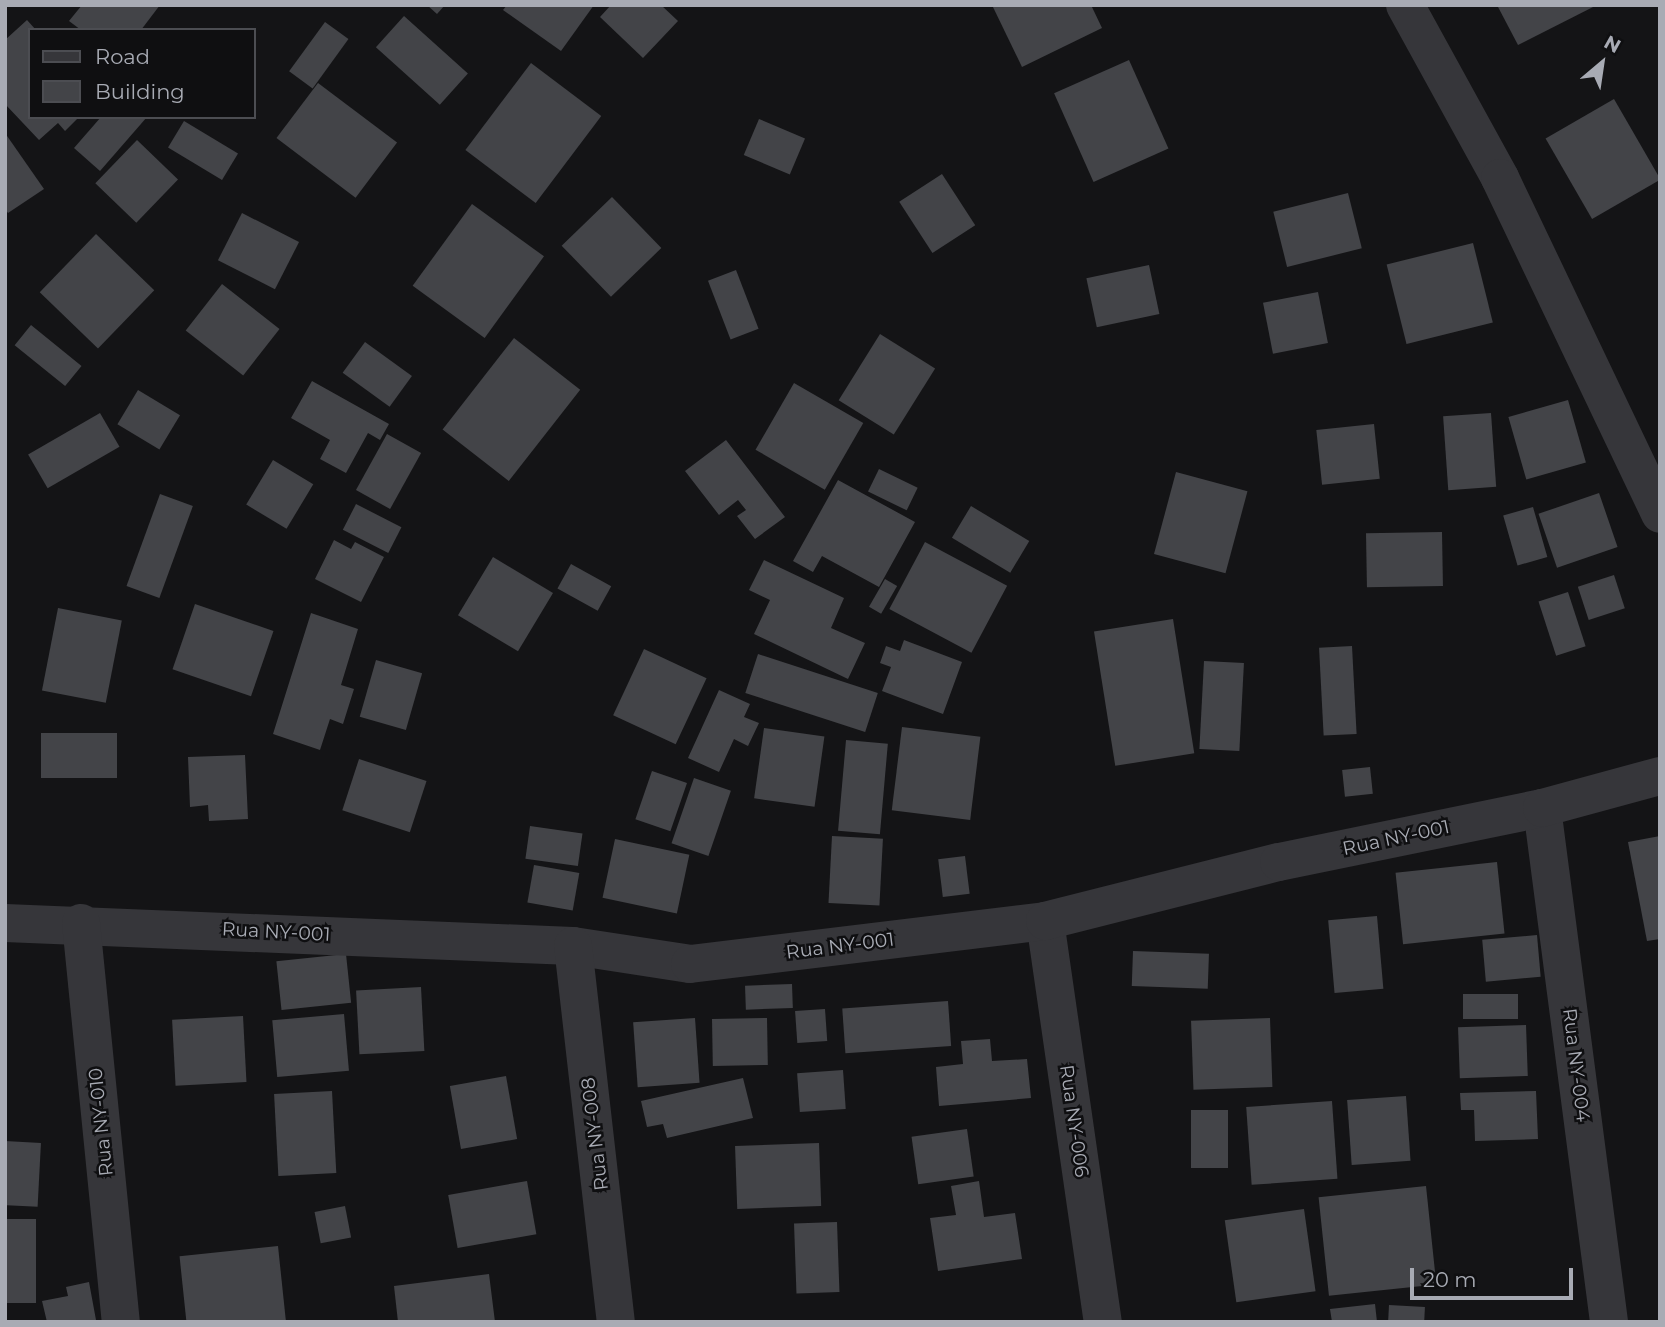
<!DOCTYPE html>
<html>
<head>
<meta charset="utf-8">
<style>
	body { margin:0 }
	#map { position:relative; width:1665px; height:1327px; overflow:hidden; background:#141416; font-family:Montserrat,sans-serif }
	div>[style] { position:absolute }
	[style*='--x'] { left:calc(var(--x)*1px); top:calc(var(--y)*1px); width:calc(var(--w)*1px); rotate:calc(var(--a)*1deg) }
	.building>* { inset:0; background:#434448; transform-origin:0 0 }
	.minor>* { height:38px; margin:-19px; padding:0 19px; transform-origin:19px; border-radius:19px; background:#36363a }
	span { translate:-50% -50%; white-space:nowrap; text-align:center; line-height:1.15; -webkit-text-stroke:5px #0f0f11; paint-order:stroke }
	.street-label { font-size:19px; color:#a8abb4 }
	.frame { position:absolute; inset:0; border:7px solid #a8abb4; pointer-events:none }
	.legend { position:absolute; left:28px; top:28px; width:228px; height:91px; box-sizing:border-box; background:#0f0f11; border:2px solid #4c4d52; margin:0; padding:9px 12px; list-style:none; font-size:21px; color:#a8abb4 }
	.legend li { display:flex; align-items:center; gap:14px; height:35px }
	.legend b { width:35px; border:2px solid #4c4d52 }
	.north { position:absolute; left:1567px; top:28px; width:70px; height:70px; -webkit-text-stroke:5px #0f0f11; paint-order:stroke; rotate:29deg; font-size:19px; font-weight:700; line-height:28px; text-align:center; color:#a8abb4 }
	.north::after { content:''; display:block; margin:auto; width:24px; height:32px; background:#a8abb4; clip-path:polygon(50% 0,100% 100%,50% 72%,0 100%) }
	.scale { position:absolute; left:1410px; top:1268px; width:163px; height:32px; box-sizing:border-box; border:4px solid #a8abb4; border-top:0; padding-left:9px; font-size:21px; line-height:24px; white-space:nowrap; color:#a8abb4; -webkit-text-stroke:5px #0f0f11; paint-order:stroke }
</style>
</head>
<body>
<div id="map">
	<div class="building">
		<i style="clip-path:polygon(82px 5px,160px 5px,141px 30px,81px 30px,69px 21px)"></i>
		<i style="clip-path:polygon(427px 5px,445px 5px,437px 14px)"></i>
		<i style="clip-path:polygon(507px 5px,594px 5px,561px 51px,503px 10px)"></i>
		<i style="clip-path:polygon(611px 5px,661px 5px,678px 21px,643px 58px,600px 17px)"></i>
		<i style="clip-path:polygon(992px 5px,1091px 5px,1102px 28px,1022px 67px)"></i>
		<i style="clip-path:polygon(1497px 5px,1597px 5px,1518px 45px)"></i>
		<i style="left:404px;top:16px;width:86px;height:42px;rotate:42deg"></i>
		<i style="clip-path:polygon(27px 20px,36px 30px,30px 30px,30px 117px,79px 117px,65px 131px,58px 123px,39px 140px,5px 104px,5px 40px)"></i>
		<i style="left:325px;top:22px;width:29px;height:61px;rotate:36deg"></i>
		<i style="left:1129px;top:60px;width:97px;height:82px;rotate:66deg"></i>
		<i style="left:531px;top:63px;width:88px;height:109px;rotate:37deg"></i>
		<i style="left:318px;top:83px;width:99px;height:69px;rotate:37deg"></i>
		<i style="left:1614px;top:99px;width:93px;height:79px;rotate:60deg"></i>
		<i style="clip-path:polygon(101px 117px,147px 117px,100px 171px,74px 148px)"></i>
		<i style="left:759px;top:119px;width:50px;height:39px;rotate:23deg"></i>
		<i style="left:184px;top:121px;width:63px;height:31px;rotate:31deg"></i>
		<i style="clip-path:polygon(5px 133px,44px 189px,8px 213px,5px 209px)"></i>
		<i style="left:137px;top:140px;width:57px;height:60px;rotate:44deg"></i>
		<i style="left:942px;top:174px;width:61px;height:51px;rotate:57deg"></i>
		<i style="left:1348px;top:193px;width:57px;height:77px;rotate:76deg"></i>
		<i style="left:612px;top:197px;width:71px;height:70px;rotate:46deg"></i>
		<i style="left:472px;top:204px;width:89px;height:101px;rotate:36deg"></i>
		<i style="left:242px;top:213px;width:64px;height:53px;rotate:27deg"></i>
		<i style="left:96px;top:234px;width:81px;height:81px;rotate:44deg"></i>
		<i style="left:1473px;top:243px;width:82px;height:89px;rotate:76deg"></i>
		<i style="left:1149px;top:265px;width:50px;height:64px;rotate:78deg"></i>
		<i style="left:736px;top:270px;width:63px;height:30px;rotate:69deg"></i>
		<i style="left:222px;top:284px;width:73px;height:59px;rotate:38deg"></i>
		<i style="left:1318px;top:292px;width:52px;height:56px;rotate:79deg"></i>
		<i style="left:31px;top:325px;width:65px;height:26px;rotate:39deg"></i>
		<i style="left:880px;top:334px;width:65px;height:78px;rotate:32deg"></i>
		<i style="left:514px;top:338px;width:84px;height:116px;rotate:38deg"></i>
		<i style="left:365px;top:342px;width:58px;height:38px;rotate:36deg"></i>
		<i style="clip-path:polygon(312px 381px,389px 424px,380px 440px,368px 433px,346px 473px,320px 459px,330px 440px,291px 418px)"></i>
		<i style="left:794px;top:383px;width:80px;height:77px;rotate:30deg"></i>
		<i style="left:138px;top:390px;width:49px;height:40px;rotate:31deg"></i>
		<i style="left:1568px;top:400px;width:65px;height:62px;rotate:74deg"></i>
		<i style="left:100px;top:413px;width:39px;height:83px;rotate:60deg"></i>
		<i style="left:1491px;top:413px;width:74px;height:48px;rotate:86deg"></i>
		<i style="left:1374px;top:424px;width:55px;height:58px;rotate:84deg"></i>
		<i style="left:387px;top:434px;width:39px;height:64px;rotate:29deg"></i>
		<i style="clip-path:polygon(726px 440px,785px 517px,755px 539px,737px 516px,746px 510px,738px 500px,719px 515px,685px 471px)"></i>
		<i style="left:273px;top:460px;width:47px;height:52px;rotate:31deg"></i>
		<i style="left:879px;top:469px;width:43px;height:25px;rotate:26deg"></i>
		<i style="left:1176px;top:472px;width:74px;height:85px;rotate:15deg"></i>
		<i style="clip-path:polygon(838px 480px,915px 522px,879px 587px,822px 556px,813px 572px,793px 561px)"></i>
		<i style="left:1599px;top:493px;width:57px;height:64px;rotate:71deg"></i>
		<i style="left:160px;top:494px;width:35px;height:98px;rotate:20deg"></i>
		<i style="left:356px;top:504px;width:51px;height:29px;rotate:27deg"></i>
		<i style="left:971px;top:506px;width:68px;height:37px;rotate:31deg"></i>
		<i style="left:1533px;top:507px;width:52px;height:31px;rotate:74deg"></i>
		<i style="left:1442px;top:532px;width:54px;height:76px;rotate:89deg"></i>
		<i style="clip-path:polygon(334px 540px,351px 549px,355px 542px,384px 557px,361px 602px,315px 579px)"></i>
		<i style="left:925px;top:542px;width:93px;height:76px;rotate:28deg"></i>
		<i style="left:493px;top:557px;width:70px;height:68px;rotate:31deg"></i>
		<i style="clip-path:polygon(764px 560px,844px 598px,831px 628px,865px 643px,848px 679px,754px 634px,770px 600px,749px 590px)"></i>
		<i style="left:571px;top:564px;width:46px;height:28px;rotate:29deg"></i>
		<i style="left:1614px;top:575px;width:35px;height:38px;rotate:72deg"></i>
		<i style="left:885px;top:579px;width:14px;height:32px;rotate:30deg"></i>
		<i style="left:1568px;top:592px;width:57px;height:31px;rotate:72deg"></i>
		<i style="left:195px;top:604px;width:83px;height:69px;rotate:19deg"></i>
		<i style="left:58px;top:608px;width:65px;height:84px;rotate:11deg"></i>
		<i style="clip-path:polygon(311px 613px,358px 629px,341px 685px,354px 689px,343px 724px,330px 719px,320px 750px,273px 734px)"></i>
		<i style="left:1173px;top:619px;width:136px;height:80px;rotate:81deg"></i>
		<i style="clip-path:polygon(904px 640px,962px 662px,943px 714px,882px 691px,891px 667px,880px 663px,886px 646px,900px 651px)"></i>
		<i style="left:1352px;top:646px;width:88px;height:33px;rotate:87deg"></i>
		<i style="left:644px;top:649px;width:69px;height:73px;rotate:25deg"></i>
		<i style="left:758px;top:654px;width:126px;height:41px;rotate:18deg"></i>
		<i style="left:376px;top:660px;width:48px;height:59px;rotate:16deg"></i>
		<i style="left:1204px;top:661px;width:40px;height:88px;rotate:3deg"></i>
		<i style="clip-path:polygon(719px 690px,750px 704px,744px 717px,759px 723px,748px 746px,734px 739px,719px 772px,688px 758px)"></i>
		<i style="left:902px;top:727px;width:79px;height:84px;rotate:7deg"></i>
		<i style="left:764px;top:728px;width:61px;height:71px;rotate:8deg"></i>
		<i style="left:117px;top:733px;width:45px;height:76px;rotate:90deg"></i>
		<i style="left:846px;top:740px;width:42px;height:91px;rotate:5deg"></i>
		<i style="clip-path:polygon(245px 755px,248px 819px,209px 821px,208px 805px,190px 807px,188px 757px)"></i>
		<i style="left:359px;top:759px;width:71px;height:54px;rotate:18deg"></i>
		<i style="left:1370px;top:767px;width:27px;height:28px;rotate:84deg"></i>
		<i style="left:652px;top:771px;width:37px;height:51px;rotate:19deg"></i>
		<i style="left:694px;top:778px;width:39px;height:69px;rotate:19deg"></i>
		<i style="left:530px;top:826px;width:53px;height:33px;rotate:8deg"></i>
		<i style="left:832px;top:836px;width:51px;height:67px;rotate:3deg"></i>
		<i style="clip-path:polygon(1660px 836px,1660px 939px,1647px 941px,1628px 842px)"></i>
		<i style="left:615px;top:839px;width:76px;height:60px;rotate:12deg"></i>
		<i style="left:965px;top:856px;width:38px;height:27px;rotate:83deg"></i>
		<i style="left:1497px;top:862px;width:72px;height:102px;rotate:84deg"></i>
		<i style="left:534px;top:865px;width:46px;height:38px;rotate:10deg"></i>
		<i style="left:1377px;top:916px;width:73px;height:49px;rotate:85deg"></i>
		<i style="left:1537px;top:935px;width:42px;height:55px;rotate:85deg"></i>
		<i style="left:1133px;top:951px;width:76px;height:35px;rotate:2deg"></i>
		<i style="left:346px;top:954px;width:49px;height:70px;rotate:84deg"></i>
		<i style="left:792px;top:984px;width:24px;height:47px;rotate:88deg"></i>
		<i style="left:421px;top:987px;width:64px;height:65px;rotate:87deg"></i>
		<i style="left:1463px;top:994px;width:55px;height:25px"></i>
		<i style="left:948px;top:1001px;width:45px;height:106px;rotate:86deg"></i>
		<i style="left:825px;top:1009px;width:32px;height:30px;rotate:86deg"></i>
		<i style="left:344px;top:1014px;width:57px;height:72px;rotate:85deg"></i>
		<i style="left:243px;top:1016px;width:66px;height:71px;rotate:87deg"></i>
		<i style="left:695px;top:1018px;width:65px;height:62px;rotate:86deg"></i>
		<i style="left:767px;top:1018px;width:47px;height:55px;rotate:89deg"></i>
		<i style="left:1270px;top:1018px;width:69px;height:79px;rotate:88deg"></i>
		<i style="left:1526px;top:1025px;width:51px;height:68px;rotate:88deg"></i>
		<i style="clip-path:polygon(990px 1039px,992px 1061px,1027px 1059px,1031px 1098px,939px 1106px,936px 1067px,963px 1064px,961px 1041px)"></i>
		<i style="left:843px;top:1070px;width:39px;height:46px;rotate:86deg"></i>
		<i style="left:506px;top:1076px;width:64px;height:57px;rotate:80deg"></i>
		<i style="clip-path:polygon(743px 1078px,753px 1118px,667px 1138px,663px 1124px,647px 1127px,641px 1101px)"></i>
		<i style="left:332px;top:1091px;width:82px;height:58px;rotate:87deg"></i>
		<i style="clip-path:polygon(1536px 1091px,1538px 1139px,1475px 1141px,1474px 1110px,1461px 1110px,1460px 1093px)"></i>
		<i style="left:1406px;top:1096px;width:65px;height:59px;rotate:86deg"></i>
		<i style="left:1332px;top:1101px;width:78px;height:86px;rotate:86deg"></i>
		<i style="left:1191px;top:1110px;width:37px;height:58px"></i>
		<i style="left:967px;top:1129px;width:48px;height:56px;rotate:82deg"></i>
		<i style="left:5px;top:1141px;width:36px;height:64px;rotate:3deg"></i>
		<i style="left:819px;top:1143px;width:63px;height:84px;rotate:88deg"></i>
		<i style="left:527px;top:1181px;width:54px;height:80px;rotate:80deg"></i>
		<i style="clip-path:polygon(979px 1181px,984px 1217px,1015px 1213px,1022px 1259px,938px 1271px,930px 1218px,956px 1215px,951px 1186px)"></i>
		<i style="left:1426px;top:1186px;width:99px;height:108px;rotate:84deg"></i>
		<i style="left:345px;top:1206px;width:32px;height:31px;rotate:79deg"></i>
		<i style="left:1304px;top:1209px;width:83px;height:80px;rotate:82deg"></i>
		<i style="left:5px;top:1219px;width:31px;height:84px"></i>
		<i style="left:837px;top:1222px;width:70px;height:43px;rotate:88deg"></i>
		<i style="left:278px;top:1246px;width:76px;height:99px;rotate:84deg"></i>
		<i style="clip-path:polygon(489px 1274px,495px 1322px,398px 1322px,394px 1286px)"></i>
		<i style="clip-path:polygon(89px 1282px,96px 1320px,47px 1322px,42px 1301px,68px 1296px,66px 1287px)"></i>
		<i style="clip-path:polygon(1375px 1304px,1377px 1322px,1332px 1322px,1330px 1309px)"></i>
		<i style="left:1389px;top:1305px;width:36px;height:17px;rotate:3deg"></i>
	</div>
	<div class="minor">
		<i style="--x:1405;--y:5;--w:197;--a:61.2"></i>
		<i style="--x:1500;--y:178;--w:372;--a:64.5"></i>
		<i style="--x:1542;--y:808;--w:518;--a:82.57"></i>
		<i style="--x:1045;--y:921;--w:405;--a:81.8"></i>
		<i style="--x:5;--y:923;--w:568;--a:2.32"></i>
		<i style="--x:573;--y:946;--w:118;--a:8.7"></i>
		<i style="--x:690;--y:964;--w:358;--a:-6.9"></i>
		<i style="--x:1045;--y:921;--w:241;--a:-14.2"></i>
		<i style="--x:1279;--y:862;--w:268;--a:-11.6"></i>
		<i style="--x:1542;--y:808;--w:122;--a:-15.2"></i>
		<i style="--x:81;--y:923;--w:401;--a:84.3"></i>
		<i style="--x:573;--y:946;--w:378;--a:83.5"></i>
	</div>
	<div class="street-label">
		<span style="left:1396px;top:838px;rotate:-12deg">Rua NY-001</span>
		<span style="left:276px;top:932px;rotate:3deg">Rua NY-001</span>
		<span style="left:840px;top:946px;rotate:-7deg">Rua NY-001</span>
		<span style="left:1576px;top:1065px;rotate:83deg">Rua NY-004</span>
		<span style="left:1074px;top:1121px;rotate:82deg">Rua NY-006</span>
		<span style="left:101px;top:1122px;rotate:-96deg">Rua NY-010</span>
		<span style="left:595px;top:1134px;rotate:-97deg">Rua NY-008</span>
	</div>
	<div class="frame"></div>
	<ul class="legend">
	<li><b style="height:9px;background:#36363a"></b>Road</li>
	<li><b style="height:19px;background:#434448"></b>Building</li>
	</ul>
	<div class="north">N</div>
	<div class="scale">20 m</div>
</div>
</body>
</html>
